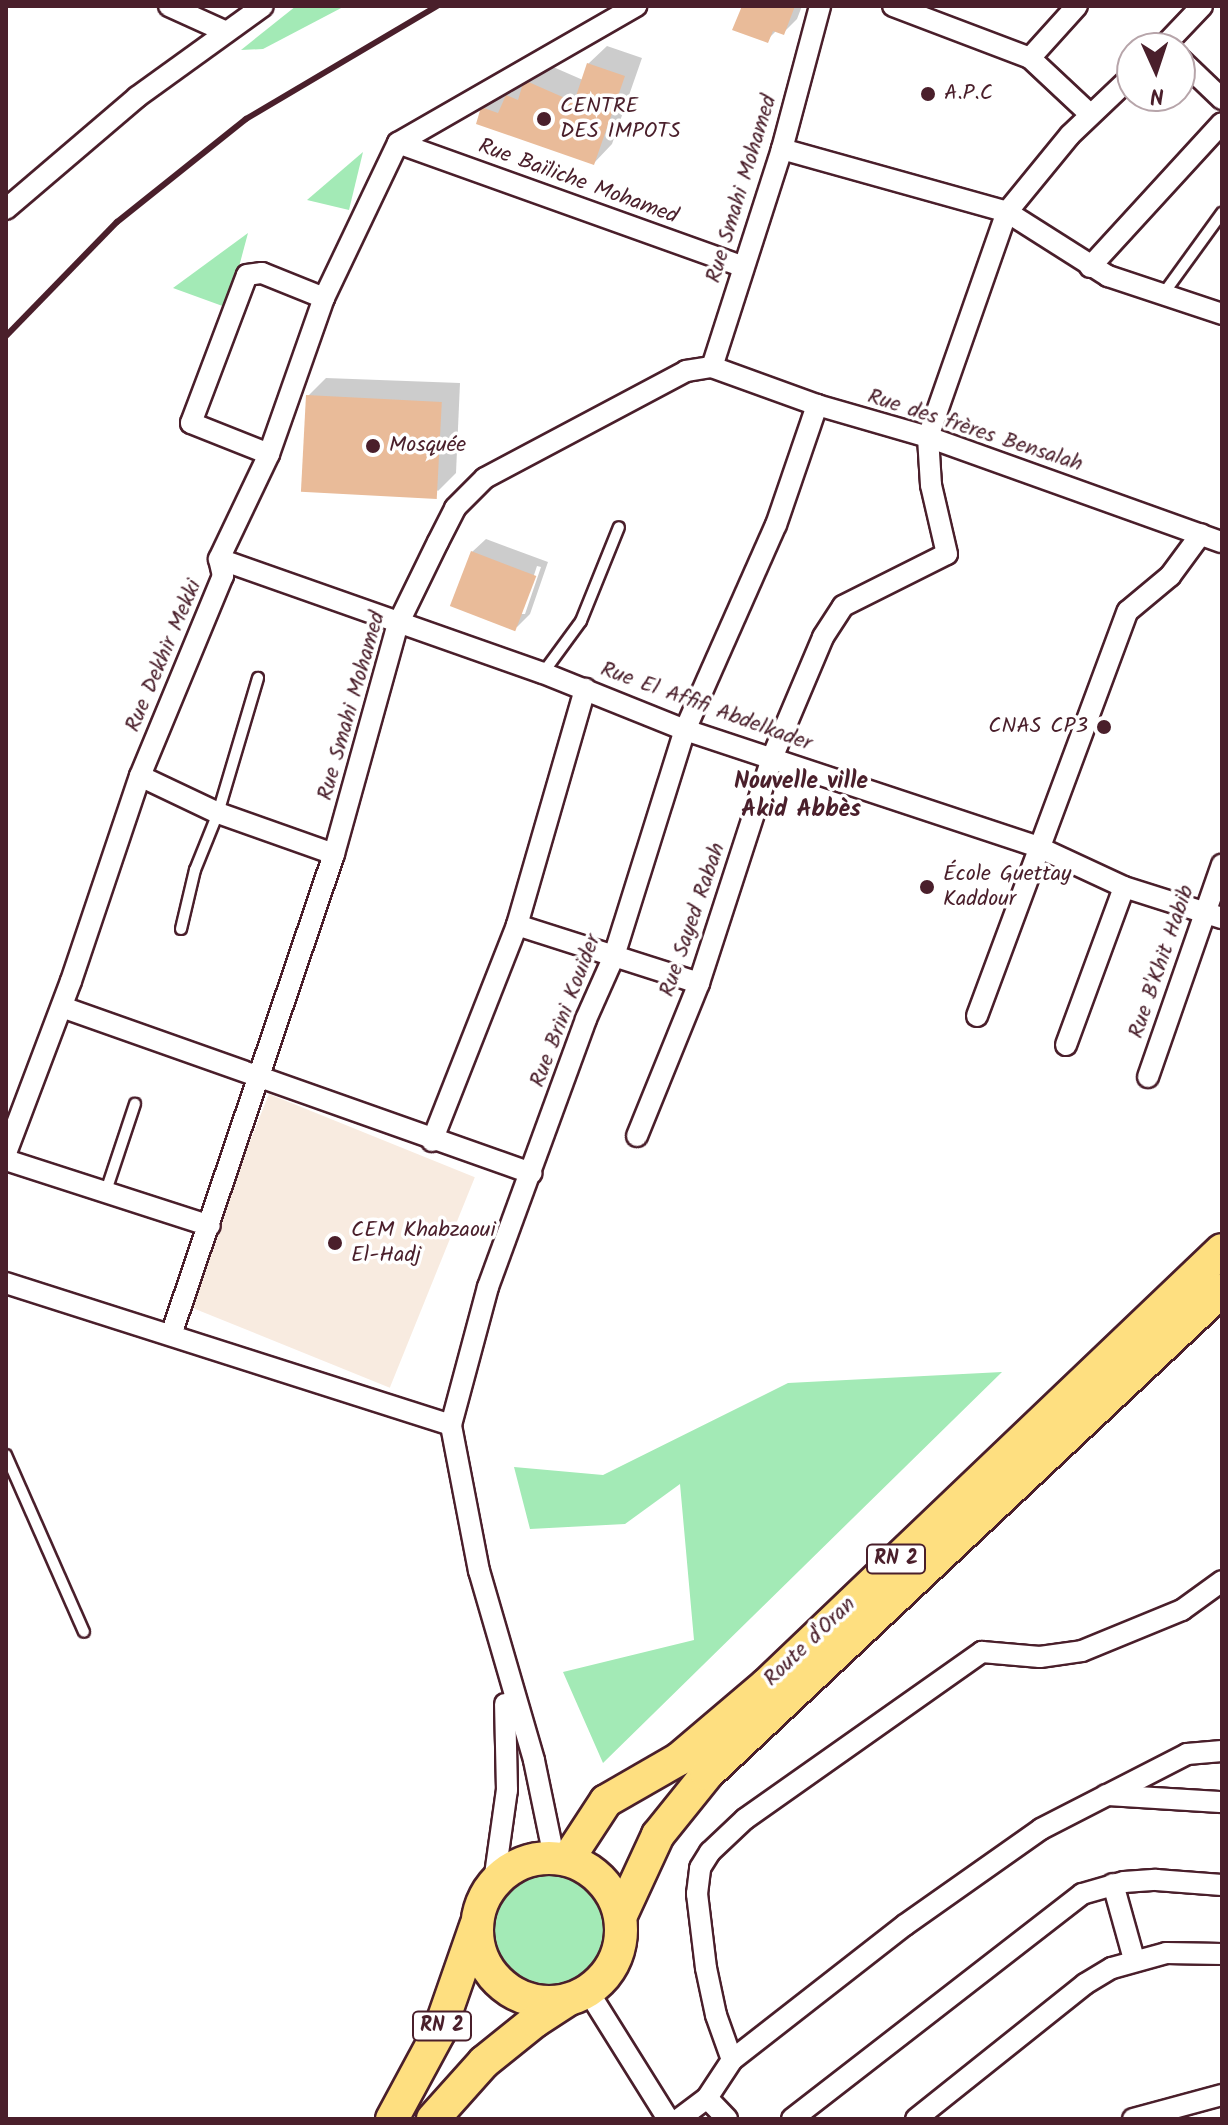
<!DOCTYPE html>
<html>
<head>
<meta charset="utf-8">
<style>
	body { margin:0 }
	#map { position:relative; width:1228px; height:2125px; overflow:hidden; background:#fff; font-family:Kalam,sans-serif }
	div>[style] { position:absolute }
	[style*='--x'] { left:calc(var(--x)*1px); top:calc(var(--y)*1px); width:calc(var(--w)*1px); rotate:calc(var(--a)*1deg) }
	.built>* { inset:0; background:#f8ebe0; transform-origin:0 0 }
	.green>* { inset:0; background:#a3eab6 }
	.round { border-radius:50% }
	.shadow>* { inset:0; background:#0003 }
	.building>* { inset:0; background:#e9bb99; transform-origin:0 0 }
	.roads { filter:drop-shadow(2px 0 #4a1f2b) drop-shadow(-2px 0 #4a1f2b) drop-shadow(0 2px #4a1f2b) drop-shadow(0 -2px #4a1f2b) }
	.lane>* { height:10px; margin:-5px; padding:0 5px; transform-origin:5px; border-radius:5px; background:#fff }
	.street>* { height:20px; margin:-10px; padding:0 10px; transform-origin:10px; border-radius:10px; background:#fff }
	.primary>* { height:32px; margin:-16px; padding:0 16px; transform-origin:16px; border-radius:16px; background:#fedf80 }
	.primary>.ring { margin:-16px; padding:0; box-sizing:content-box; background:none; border:32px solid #fedf80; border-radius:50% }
	.rail>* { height:6px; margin:-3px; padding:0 3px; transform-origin:3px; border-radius:3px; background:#4a1f2b }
	.dots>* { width:22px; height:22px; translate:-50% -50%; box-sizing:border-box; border:4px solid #fff; border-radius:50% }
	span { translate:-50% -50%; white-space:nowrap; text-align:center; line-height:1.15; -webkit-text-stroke:7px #fff; paint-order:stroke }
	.shield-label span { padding:2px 6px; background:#fff; border:2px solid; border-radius:6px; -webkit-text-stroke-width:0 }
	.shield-label { font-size:20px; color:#4a1f2b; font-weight:700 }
	.poi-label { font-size:22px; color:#4a1f2b }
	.left { translate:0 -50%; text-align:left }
	.right { translate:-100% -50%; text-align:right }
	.street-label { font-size:22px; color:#4a1f2b }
	.neighbourhood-label { font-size:24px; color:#4a1f2b; font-weight:700 }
	.frame { position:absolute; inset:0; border:8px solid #4a1f2b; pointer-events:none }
	.north { position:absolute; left:1116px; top:32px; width:80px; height:80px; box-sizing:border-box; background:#fff; border:2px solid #b7a5aa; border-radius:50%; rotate:177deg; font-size:22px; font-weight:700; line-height:32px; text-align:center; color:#4a1f2b }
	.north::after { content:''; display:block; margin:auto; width:28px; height:36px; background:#4a1f2b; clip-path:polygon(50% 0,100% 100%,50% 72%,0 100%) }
</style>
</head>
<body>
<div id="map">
	<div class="built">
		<i style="left:269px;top:1094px;width:222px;height:227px;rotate:22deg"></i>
	</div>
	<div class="green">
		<i style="clip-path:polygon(296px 6px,345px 6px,263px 49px,241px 50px)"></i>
		<i style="clip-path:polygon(363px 152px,349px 210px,307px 200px)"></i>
		<i style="clip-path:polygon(248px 233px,228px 308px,173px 288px)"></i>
		<i style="clip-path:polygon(1002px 1372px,603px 1763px,563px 1672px,694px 1640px,680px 1484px,625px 1524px,530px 1529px,514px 1467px,603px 1475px,788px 1383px)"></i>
		<i class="round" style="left:492px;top:1872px;width:116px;height:116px"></i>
	</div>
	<div class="shadow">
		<i style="clip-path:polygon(744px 6px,802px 6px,797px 19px,784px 32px,777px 30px,767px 40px)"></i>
		<i style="clip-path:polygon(607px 46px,642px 58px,612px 144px,594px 163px,483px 108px,501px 90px,511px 93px,544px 63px,583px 80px,588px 64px)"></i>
		<i style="clip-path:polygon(326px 378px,460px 383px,456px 473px,438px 491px,308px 396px)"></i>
		<i style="clip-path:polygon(evenodd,486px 539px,548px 562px,530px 614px,517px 627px,472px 552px,486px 539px,537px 566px,541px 567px,525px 614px,521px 614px,537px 566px)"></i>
	</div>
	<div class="building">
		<i style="clip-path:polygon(742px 6px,795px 6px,784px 35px,773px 31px,768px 43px,732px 30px)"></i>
		<i style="clip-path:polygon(587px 63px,625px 76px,594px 165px,476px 124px,481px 107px,498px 113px,506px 95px,518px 100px,524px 80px,574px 102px)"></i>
		<i style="left:306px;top:395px;width:136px;height:97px;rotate:3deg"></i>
		<i style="left:471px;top:551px;width:70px;height:59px;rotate:21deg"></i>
	</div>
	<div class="roads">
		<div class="lane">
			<i style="--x:1164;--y:293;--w:99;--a:-54.1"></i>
			<i style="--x:543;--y:673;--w:64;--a:-53.8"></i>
			<i style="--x:581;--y:621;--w:101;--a:-68"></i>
			<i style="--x:181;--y:929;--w:61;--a:-76.7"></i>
			<i style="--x:195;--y:870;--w:61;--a:-68"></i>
			<i style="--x:218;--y:813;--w:141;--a:-73.5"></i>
			<i style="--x:106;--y:1191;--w:92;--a:-71.6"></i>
			<i style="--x:6;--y:1455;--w:193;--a:66.2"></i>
		</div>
		<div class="street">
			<i style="--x:169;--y:6;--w:60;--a:24.4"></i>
			<i style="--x:893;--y:6;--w:147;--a:20.8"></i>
			<i style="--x:1030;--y:58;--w:83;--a:43.1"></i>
			<i style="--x:1162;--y:48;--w:58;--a:-46.4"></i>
			<i style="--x:1030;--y:58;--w:70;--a:-47.9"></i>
			<i style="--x:1180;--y:59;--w:58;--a:43.6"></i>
			<i style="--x:398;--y:143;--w:365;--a:19.7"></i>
			<i style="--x:398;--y:143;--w:275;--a:-29.9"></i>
			<i style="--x:782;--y:149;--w:234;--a:15.6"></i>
			<i style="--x:1007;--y:212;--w:120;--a:32.4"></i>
			<i style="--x:1108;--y:276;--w:120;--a:18.4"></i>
			<i style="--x:6;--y:209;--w:172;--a:-40.5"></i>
			<i style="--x:137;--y:97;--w:155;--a:-35.8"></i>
			<i style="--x:1090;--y:267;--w:195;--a:-47.5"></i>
			<i style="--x:712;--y:367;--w:112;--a:19.9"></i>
			<i style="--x:817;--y:405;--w:116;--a:16.1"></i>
			<i style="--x:928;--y:437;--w:312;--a:19.7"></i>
			<i style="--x:269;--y:454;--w:84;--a:-158.3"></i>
			<i style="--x:191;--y:423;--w:158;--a:-69.3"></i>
			<i style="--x:247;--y:275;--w:15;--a:-8"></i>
			<i style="--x:262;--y:273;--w:67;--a:22"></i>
			<i style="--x:219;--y:559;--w:343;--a:19.4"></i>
			<i style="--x:543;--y:673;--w:153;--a:21.9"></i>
			<i style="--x:685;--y:730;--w:372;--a:18.3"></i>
			<i style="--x:1038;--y:847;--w:95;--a:24.9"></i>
			<i style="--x:1124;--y:887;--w:103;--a:17.6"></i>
			<i style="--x:140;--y:776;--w:86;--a:25.4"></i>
			<i style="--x:218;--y:813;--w:123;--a:19.5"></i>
			<i style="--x:517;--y:925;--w:191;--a:17.7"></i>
			<i style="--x:62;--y:1007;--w:498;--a:19.5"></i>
			<i style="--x:977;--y:1016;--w:432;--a:-69.6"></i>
			<i style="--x:1128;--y:611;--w:55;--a:-39.8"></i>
			<i style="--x:1170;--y:576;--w:52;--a:-53.6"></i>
			<i style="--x:1066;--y:1045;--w:168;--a:-69.8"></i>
			<i style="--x:1148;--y:1077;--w:225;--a:-70.8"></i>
			<i style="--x:637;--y:1136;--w:165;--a:-67.9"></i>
			<i style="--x:699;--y:983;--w:237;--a:-72"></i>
			<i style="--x:772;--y:758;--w:131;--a:-67.1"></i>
			<i style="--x:823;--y:637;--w:37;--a:-57"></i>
			<i style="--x:843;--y:606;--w:116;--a:-26.6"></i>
			<i style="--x:947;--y:554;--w:71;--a:-103.1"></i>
			<i style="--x:931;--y:485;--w:48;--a:-93.6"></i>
			<i style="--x:928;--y:437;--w:238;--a:-70.7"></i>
			<i style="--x:1007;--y:212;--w:99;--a:-50.7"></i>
			<i style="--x:1070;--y:135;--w:86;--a:-43.6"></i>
			<i style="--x:432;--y:1141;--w:232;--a:-68.5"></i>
			<i style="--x:517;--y:925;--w:246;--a:-73.9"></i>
			<i style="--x:6;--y:1153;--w:184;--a:-69.3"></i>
			<i style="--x:71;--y:981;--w:216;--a:-71.4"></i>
			<i style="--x:140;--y:776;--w:217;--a:-67.5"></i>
			<i style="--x:223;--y:576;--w:17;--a:-103"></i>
			<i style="--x:219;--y:559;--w:116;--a:-64.5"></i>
			<i style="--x:269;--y:454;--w:165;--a:-70.6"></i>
			<i style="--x:324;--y:298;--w:172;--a:-64.5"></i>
			<i style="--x:6;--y:1160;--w:214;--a:17.9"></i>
			<i style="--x:6;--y:1283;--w:467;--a:17.7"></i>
			<i style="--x:171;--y:1335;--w:508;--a:-71.28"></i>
			<i style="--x:334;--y:854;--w:239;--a:-74.5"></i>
			<i style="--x:398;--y:624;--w:91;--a:-64"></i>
			<i style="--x:438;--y:542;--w:38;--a:-63"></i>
			<i style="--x:455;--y:508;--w:42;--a:-45"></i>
			<i style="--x:485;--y:478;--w:228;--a:-28"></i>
			<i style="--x:686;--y:371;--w:26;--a:-9"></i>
			<i style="--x:712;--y:367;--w:229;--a:-72.2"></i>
			<i style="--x:782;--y:149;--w:148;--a:-75.1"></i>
			<i style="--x:1106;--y:1795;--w:116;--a:3.5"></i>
			<i style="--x:554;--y:1857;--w:99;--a:-101.7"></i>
			<i style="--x:534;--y:1760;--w:197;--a:-106.2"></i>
			<i style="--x:479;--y:1571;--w:149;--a:-100.9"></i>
			<i style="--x:451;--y:1425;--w:143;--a:-75"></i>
			<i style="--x:488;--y:1287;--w:285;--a:-69.9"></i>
			<i style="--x:586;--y:1019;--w:69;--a:-66"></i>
			<i style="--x:614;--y:956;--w:237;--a:-72.6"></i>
			<i style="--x:685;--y:730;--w:224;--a:-66.1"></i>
			<i style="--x:776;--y:525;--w:127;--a:-71.1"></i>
			<i style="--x:494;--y:1882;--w:93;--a:-82"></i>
			<i style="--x:507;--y:1790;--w:86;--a:-91.3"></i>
			<i style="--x:1113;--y:1884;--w:78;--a:74.4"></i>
			<i style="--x:588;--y:1991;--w:151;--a:58"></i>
			<i style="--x:732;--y:2060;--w:48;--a:-109.6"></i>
			<i style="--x:716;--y:2015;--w:48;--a:-102"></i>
			<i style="--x:706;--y:1968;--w:75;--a:-96.9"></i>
			<i style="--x:697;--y:1894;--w:26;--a:-83"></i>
			<i style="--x:700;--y:1868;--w:19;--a:-58"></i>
			<i style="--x:710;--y:1852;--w:48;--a:-43.3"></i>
			<i style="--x:745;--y:1819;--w:290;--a:-35.2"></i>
			<i style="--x:982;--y:1652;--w:58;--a:4.9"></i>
			<i style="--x:1040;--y:1657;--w:42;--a:-8.1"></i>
			<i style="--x:1082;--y:1651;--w:108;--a:-22.3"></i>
			<i style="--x:1182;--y:1610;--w:49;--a:-35.9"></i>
			<i style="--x:707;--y:2098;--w:29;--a:46"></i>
			<i style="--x:679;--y:2119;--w:35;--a:-37"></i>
			<i style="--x:707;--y:2098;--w:45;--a:-56.7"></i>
			<i style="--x:732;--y:2060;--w:219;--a:-38"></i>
			<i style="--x:905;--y:1925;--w:166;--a:-35.2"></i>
			<i style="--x:1041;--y:1829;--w:164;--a:-27.2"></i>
			<i style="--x:1187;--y:1754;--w:35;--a:-5"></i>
			<i style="--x:792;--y:2119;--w:367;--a:-37.8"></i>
			<i style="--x:1082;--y:1894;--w:44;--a:-15.9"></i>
			<i style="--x:1124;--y:1882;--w:32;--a:-4"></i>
			<i style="--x:1156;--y:1880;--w:66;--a:4.3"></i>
			<i style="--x:916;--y:2119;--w:216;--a:-38.6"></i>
			<i style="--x:1085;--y:1984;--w:31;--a:-31"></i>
			<i style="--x:1112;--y:1968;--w:56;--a:-15.5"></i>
			<i style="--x:1166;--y:1953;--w:56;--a:1"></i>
			<i style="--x:1133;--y:2119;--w:92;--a:-15.1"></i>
		</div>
		<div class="primary">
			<i class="ring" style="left:477px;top:1858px;width:112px;height:112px"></i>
			<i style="--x:568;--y:1859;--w:69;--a:-56.8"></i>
			<i style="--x:606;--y:1801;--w:84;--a:-29.9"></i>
			<i style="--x:679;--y:1759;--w:114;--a:-40.4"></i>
			<i style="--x:766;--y:1685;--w:630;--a:-43.65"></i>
			<i style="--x:621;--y:1915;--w:88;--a:-65.2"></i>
			<i style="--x:658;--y:1835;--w:78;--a:-51.2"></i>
			<i style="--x:707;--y:1774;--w:707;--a:-43.22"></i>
			<i style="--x:392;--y:2119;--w:99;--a:-61.6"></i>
			<i style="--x:439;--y:2032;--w:112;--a:-70.8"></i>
			<i style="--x:433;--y:2119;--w:76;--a:-48.2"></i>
			<i style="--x:484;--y:2062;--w:65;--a:-38.8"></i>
			<i style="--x:535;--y:2021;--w:38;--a:-33"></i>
		</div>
	</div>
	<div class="rail">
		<i style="--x:6;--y:336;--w:159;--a:-45.8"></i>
		<i style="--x:117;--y:222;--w:165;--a:-38.6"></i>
		<i style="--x:246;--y:119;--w:222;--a:-30.6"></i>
	</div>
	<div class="dots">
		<i style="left:928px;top:94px;background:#4a1f2b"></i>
		<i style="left:544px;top:119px;background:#4a1f2b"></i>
		<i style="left:373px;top:446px;background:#4a1f2b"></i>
		<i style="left:1104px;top:727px;background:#4a1f2b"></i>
		<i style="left:927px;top:887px;background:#4a1f2b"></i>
		<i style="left:335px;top:1243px;background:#4a1f2b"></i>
	</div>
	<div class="shield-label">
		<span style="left:896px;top:1559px">RN 2</span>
		<span style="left:442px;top:2026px">RN 2</span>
	</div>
	<div class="poi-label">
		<span class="left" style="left:944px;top:94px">A.P.C</span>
		<span class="left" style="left:560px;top:119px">CENTRE<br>DES IMPOTS</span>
		<span class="left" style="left:389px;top:446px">Mosquée</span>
		<span class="right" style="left:1088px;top:727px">CNAS CP3</span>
		<span class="left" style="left:943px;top:887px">École Guettay<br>Kaddour</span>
		<span class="left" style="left:351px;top:1243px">CEM Khabzaoui<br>El-Hadj</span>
	</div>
	<div class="street-label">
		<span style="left:578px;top:182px;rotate:20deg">Rue Baïliche Mohamed</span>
		<span style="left:742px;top:189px;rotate:-73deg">Rue Smahi Mohamed</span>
		<span style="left:975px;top:431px;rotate:18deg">Rue des frères Bensalah</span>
		<span style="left:164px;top:656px;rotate:-67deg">Rue Dekhir Mekki</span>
		<span style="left:352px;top:706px;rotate:-74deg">Rue Smahi Mohamed</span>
		<span style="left:706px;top:707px;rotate:20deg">Rue El Affifi Abdelkader</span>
		<span style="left:693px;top:920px;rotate:-71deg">Rue Sayed Rabah</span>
		<span style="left:1162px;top:962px;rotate:-71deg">Rue B'Khit Habib</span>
		<span style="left:566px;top:1011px;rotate:-69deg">Rue Brini Kouider</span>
		<span style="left:810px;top:1642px;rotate:-44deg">Route d'Oran</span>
	</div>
	<div class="neighbourhood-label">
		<span style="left:801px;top:796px">Nouvelle ville<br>Akid Abbès</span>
	</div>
	<div class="frame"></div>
	<div class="north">N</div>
</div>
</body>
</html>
